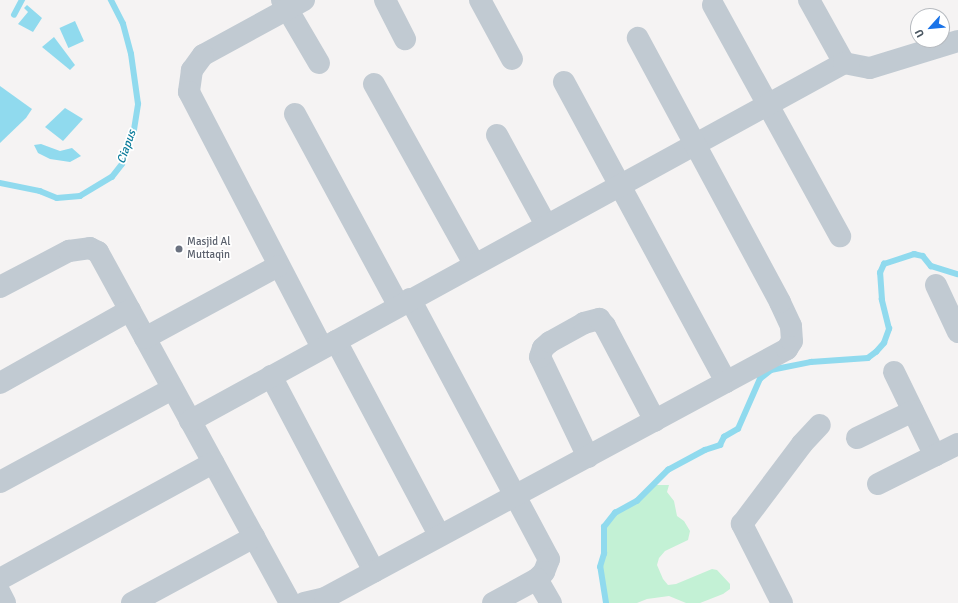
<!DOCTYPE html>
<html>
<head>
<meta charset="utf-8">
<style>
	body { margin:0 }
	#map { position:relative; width:958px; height:603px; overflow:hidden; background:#f5f3f3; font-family:Signika,sans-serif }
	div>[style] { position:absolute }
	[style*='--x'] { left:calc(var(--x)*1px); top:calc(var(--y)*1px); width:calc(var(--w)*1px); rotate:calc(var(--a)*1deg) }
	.green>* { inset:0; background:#c3f1d5 }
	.water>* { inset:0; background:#90daee; transform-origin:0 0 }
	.stream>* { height:5.5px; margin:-2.75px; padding:0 2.75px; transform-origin:2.75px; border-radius:2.75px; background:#90daee }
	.minor>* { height:22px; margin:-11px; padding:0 11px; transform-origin:11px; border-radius:11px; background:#c1cad2 }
	.dots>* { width:11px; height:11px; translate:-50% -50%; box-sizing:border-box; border:2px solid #fff; border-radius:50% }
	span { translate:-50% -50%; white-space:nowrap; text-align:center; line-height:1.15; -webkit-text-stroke:3.5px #fff; paint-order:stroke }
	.worship-label { font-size:11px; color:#5b616d }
	.left { translate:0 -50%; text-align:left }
	.water-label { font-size:12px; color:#0c7c9b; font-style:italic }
	.north { position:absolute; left:910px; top:8px; width:40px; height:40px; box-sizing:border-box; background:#fff; border:1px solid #b7bbc0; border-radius:50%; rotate:243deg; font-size:11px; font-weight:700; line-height:16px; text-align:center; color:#4a5661 }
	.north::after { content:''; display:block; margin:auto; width:14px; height:18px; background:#1a73e8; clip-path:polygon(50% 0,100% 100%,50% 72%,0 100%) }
</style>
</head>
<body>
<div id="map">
	<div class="green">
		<i style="clip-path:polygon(656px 485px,669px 485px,667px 492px,674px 501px,677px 516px,684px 521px,690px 531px,688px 540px,665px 551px,659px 558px,657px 565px,663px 579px,668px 585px,676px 584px,712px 569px,717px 570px,730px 584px,730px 589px,723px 594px,700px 603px,686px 603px,669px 596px,647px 599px,637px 603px,607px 603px,602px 590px,601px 567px,605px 553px,605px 528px,616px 514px,638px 502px)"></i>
	</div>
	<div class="water">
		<i style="clip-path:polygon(27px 5px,42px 18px,33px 32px,18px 24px,28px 12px,24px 8px)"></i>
		<i style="left:75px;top:21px;width:22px;height:17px;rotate:66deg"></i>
		<i style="clip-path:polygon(54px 37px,75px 65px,70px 70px,42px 47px)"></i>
		<i style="clip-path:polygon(0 86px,32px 109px,26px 118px,0 143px)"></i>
		<i style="clip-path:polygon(65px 108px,83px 119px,63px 141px,45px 127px)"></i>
		<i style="clip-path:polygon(41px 144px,60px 151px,72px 148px,81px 156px,70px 162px,50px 159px,38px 153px,34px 145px)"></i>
	</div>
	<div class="stream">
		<i style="--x:14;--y:15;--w:17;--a:-62"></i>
		<i style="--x:0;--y:183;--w:41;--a:11.3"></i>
		<i style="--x:40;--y:191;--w:18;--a:22"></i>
		<i style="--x:57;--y:198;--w:23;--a:-5"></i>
		<i style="--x:80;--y:196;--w:37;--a:-31"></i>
		<i style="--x:112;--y:177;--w:16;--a:-52"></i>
		<i style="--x:122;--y:164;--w:36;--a:-71"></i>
		<i style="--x:134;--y:130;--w:26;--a:-81"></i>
		<i style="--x:138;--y:104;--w:50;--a:-98"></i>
		<i style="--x:131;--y:54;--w:31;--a:-105"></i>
		<i style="--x:123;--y:24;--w:27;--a:-117"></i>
		<i style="--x:606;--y:603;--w:36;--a:-99"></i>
		<i style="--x:600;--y:567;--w:14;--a:-73"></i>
		<i style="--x:604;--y:554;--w:27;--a:-90"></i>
		<i style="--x:604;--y:527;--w:18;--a:-52"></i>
		<i style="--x:615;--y:513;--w:25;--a:-29"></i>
		<i style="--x:637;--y:501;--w:44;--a:-45"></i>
		<i style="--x:668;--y:470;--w:42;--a:-28.4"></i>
		<i style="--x:705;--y:450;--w:16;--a:-18"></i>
		<i style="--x:720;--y:445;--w:9;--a:-63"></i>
		<i style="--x:724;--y:437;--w:16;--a:-30"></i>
		<i style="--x:738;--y:429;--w:55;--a:-66.3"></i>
		<i style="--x:760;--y:379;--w:14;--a:-39"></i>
		<i style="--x:771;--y:370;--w:41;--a:-11.3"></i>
		<i style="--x:811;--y:362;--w:57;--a:-4"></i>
		<i style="--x:868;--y:358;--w:10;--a:-37"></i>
		<i style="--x:876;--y:352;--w:12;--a:-48"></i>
		<i style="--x:884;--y:343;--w:15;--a:-70"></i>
		<i style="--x:889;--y:329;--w:30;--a:-104"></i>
		<i style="--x:882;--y:300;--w:27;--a:-94"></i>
		<i style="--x:880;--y:273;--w:10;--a:-66"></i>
		<i style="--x:884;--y:264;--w:32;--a:-18"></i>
		<i style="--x:914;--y:254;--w:9;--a:13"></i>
		<i style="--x:923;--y:256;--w:13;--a:51"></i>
		<i style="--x:931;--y:266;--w:28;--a:17"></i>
	</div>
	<div class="minor">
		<i style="--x:282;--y:0;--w:73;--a:59.6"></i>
		<i style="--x:304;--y:0;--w:115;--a:151.4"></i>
		<i style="--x:203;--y:55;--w:19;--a:126"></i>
		<i style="--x:192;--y:70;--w:22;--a:98"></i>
		<i style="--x:189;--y:92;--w:288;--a:62.5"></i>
		<i style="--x:385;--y:0;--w:44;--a:62.9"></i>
		<i style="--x:480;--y:0;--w:67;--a:61.5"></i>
		<i style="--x:809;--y:0;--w:72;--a:60.9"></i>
		<i style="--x:713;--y:5;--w:264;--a:61.2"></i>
		<i style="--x:564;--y:82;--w:341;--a:61.6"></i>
		<i style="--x:374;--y:84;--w:206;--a:60.9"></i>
		<i style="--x:295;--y:114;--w:218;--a:61.6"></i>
		<i style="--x:497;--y:135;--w:102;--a:61.4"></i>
		<i style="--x:936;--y:285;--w:52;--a:64.9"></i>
		<i style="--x:0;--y:287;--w:78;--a:-27.6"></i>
		<i style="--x:69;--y:251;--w:21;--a:-8"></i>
		<i style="--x:90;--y:248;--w:9;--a:27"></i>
		<i style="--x:98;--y:252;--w:400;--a:61.3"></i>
		<i style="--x:410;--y:299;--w:295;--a:61.9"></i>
		<i style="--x:549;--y:559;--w:14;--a:111"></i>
		<i style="--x:544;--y:572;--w:10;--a:135"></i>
		<i style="--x:537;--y:579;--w:50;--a:151.4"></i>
		<i style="--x:145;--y:338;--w:151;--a:-28.4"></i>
		<i style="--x:336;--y:341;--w:220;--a:62"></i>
		<i style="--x:894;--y:372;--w:93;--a:64"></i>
		<i style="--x:271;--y:376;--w:221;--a:62.2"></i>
		<i style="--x:0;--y:383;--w:149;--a:-29.3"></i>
		<i style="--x:190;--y:421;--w:746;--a:-28.7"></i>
		<i style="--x:844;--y:63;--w:26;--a:11"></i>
		<i style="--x:870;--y:68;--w:92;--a:-17.1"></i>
		<i style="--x:857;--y:438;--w:62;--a:-25.7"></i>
		<i style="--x:588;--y:457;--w:111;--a:-115.6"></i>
		<i style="--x:540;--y:357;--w:9;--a:-72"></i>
		<i style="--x:543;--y:348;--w:9;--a:-41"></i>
		<i style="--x:550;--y:342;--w:39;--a:-29"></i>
		<i style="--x:584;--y:323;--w:16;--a:-15"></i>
		<i style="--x:599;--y:319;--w:9;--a:49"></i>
		<i style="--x:605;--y:326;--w:107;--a:62.2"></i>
		<i style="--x:0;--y:482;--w:196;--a:-28.4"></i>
		<i style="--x:878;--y:484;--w:89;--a:-26.6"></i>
		<i style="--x:0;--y:579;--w:243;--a:-28.6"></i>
		<i style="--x:537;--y:579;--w:28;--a:60"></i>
		<i style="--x:0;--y:593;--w:11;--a:63"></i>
		<i style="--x:132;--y:603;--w:139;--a:-28.4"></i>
		<i style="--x:304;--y:603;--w:22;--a:-13"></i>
		<i style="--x:325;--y:598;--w:525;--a:-28.32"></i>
		<i style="--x:787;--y:349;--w:9;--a:-58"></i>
		<i style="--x:792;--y:341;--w:15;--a:-94"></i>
		<i style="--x:791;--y:326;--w:26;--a:-115"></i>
		<i style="--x:780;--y:302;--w:300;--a:-118.3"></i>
		<i style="--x:782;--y:603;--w:89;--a:-116.9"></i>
		<i style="--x:742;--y:524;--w:100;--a:-53.1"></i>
		<i style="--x:802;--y:444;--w:26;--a:-47"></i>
	</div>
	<div class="dots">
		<i style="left:179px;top:249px;background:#6b7280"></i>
	</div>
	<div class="worship-label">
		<span class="left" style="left:187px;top:249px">Masjid Al<br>Muttaqin</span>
	</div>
	<div class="water-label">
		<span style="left:127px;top:147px;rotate:-70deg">Ciapus</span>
	</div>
	<div class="north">U</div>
</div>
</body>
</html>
